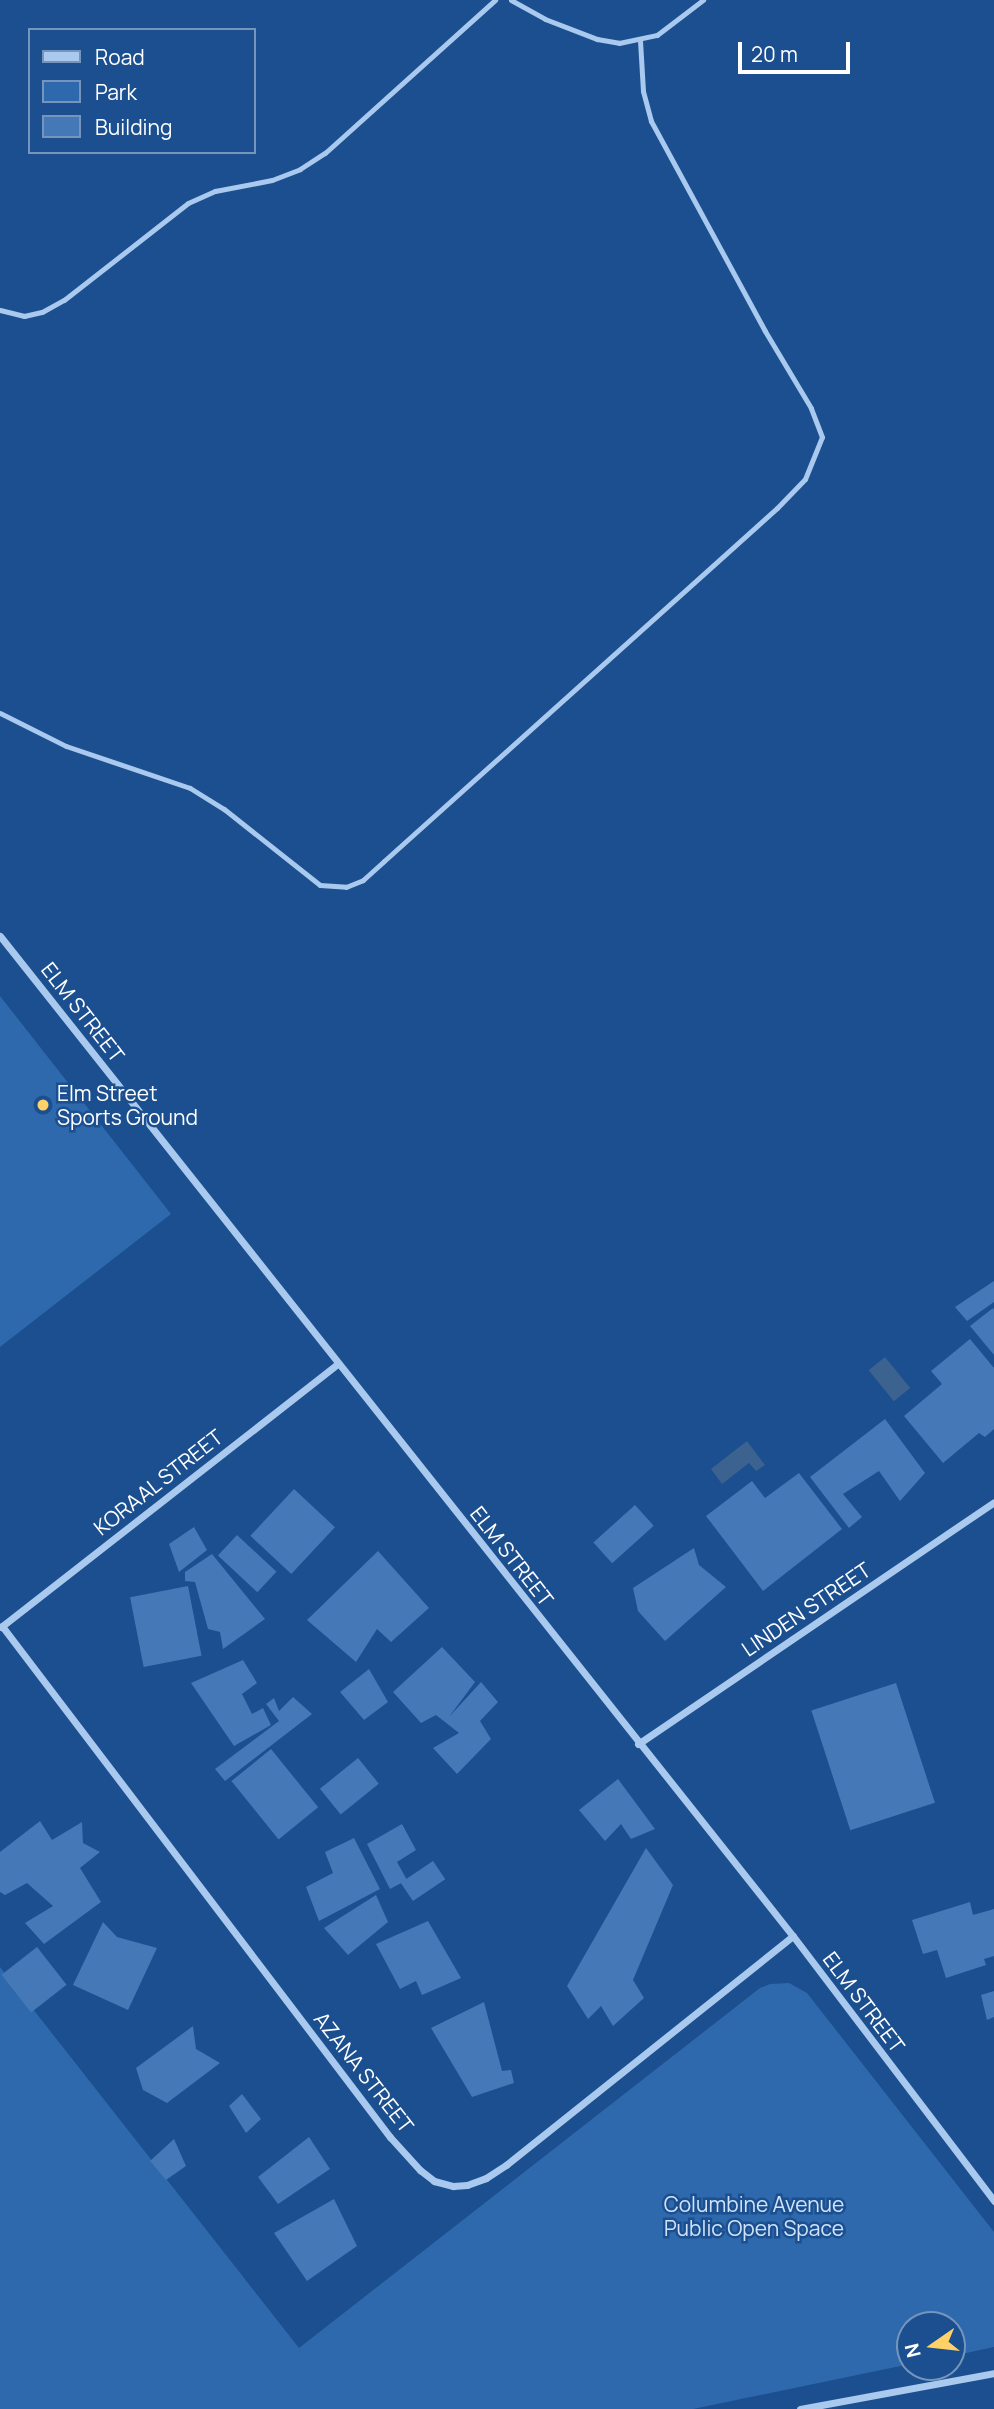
<!DOCTYPE html>
<html>
<head>
<meta charset="utf-8">
<style>
	body { margin:0 }
	#map { position:relative; width:994px; height:2409px; overflow:hidden; background:#1b4f8f; font-family:Manrope,sans-serif }
	div>[style] { position:absolute }
	[style*='--x'] { left:calc(var(--x)*1px); top:calc(var(--y)*1px); width:calc(var(--w)*1px); rotate:calc(var(--a)*1deg) }
	.green>* { inset:0; background:#2e69ad }
	.water>* { inset:0; background:#3c6290; transform-origin:0 0 }
	.building>* { inset:0; background:#4478b7; transform-origin:0 0 }
	.lane>* { height:5px; margin:-2.5px; padding:0 2.5px; transform-origin:2.5px; border-radius:2.5px; background:#a9c9ee }
	.street>* { height:7px; margin:-3.5px; padding:0 3.5px; transform-origin:3.5px; border-radius:3.5px; background:#a9c9ee }
	.dots>* { width:19px; height:19px; translate:-50% -50%; box-sizing:border-box; border:4px solid #1b4f8f; border-radius:50% }
	span { translate:-50% -50%; white-space:nowrap; text-align:center; line-height:1.15; -webkit-text-stroke:5px #1b4f8f; paint-order:stroke }
	.street-label { font-size:21px; color:#fff }
	.poi-label { font-size:21px; color:#fff }
	.left { translate:0 -50%; text-align:left }
	.park-label { font-size:21px; color:#cfe3fa }
	.legend { position:absolute; left:28px; top:28px; width:228px; height:126px; box-sizing:border-box; background:#1b4f8f; border:2px solid #7695bc; margin:0; padding:9px 12px; list-style:none; font-size:21px; color:#fff }
	.legend li { display:flex; align-items:center; gap:14px; height:35px }
	.legend b { width:35px; border:2px solid #7695bc }
	.north { position:absolute; left:896px; top:2311px; width:70px; height:70px; box-sizing:border-box; background:#1b4f8f; border:2px solid #7695bc; border-radius:50%; rotate:256deg; font-size:19px; font-weight:700; line-height:28px; text-align:center; color:#fff }
	.north::after { content:''; display:block; margin:auto; width:24px; height:32px; background:#ffd166; clip-path:polygon(50% 0,100% 100%,50% 72%,0 100%) }
	.scale { position:absolute; left:738px; top:42px; width:112px; height:32px; box-sizing:border-box; border:4px solid #fff; border-top:0; padding-left:9px; font-size:21px; line-height:24px; white-space:nowrap; color:#fff; -webkit-text-stroke:5px #1b4f8f; paint-order:stroke }
</style>
</head>
<body>
<div id="map">
	<div class="green">
		<i style="clip-path:polygon(0 996px,171px 1214px,0 1347px)"></i>
		<i style="clip-path:polygon(0 1967px,299px 2348px,760px 1988px,770px 1984px,789px 1983px,807px 1993px,994px 2232px,994px 2347px,952px 2356px,952px 2325px,910px 2325px,910px 2364px,693px 2409px,0 2409px)"></i>
	</div>
	<div class="water">
		<i style="left:885px;top:1357px;width:40px;height:21px;rotate:51deg"></i>
		<i style="clip-path:polygon(747px 1441px,765px 1465px,756px 1471px,749px 1463px,722px 1484px,711px 1469px)"></i>
	</div>
	<div class="building">
		<i style="clip-path:polygon(994px 1281px,994px 1302px,967px 1321px,955px 1307px)"></i>
		<i style="clip-path:polygon(993px 1308px,994px 1310px,994px 1355px,970px 1326px)"></i>
		<i style="clip-path:polygon(970px 1339px,994px 1368px,994px 1429px,985px 1437px,979px 1433px,943px 1463px,904px 1416px,942px 1384px,931px 1371px)"></i>
		<i style="clip-path:polygon(885px 1419px,925px 1473px,900px 1501px,879px 1471px,843px 1494px,862px 1517px,849px 1528px,810px 1477px)"></i>
		<i style="clip-path:polygon(799px 1473px,842px 1529px,763px 1591px,706px 1516px,752px 1481px,765px 1498px)"></i>
		<i style="left:294px;top:1489px;width:56px;height:64px;rotate:43deg"></i>
		<i style="left:635px;top:1505px;width:28px;height:56px;rotate:48deg"></i>
		<i style="clip-path:polygon(194px 1527px,207px 1550px,179px 1572px,169px 1544px)"></i>
		<i style="left:237px;top:1535px;width:54px;height:28px;rotate:43deg"></i>
		<i style="clip-path:polygon(694px 1548px,699px 1565px,726px 1587px,665px 1641px,638px 1611px,633px 1588px)"></i>
		<i style="clip-path:polygon(378px 1551px,429px 1608px,391px 1642px,377px 1629px,356px 1662px,307px 1620px)"></i>
		<i style="clip-path:polygon(212px 1554px,265px 1619px,223px 1649px,220px 1632px,208px 1629px,195px 1582px,185px 1581px,185px 1572px)"></i>
		<i style="left:188px;top:1586px;width:71px;height:59px;rotate:79deg"></i>
		<i style="clip-path:polygon(442px 1647px,475px 1682px,449px 1717px,481px 1682px,498px 1702px,480px 1721px,491px 1739px,457px 1774px,433px 1748px,459px 1733px,436px 1715px,421px 1723px,393px 1692px)"></i>
		<i style="clip-path:polygon(243px 1660px,257px 1683px,242px 1694px,252px 1714px,263px 1708px,271px 1725px,234px 1746px,191px 1683px)"></i>
		<i style="clip-path:polygon(369px 1669px,388px 1702px,364px 1720px,340px 1692px)"></i>
		<i style="left:896px;top:1683px;width:126px;height:89px;rotate:72deg"></i>
		<i style="clip-path:polygon(293px 1697px,312px 1714px,225px 1781px,215px 1769px,279px 1721px,266px 1704px,274px 1698px,279px 1711px)"></i>
		<i style="left:271px;top:1749px;width:75px;height:51px;rotate:51deg"></i>
		<i style="left:358px;top:1758px;width:33px;height:49px;rotate:51deg"></i>
		<i style="clip-path:polygon(618px 1779px,655px 1829px,631px 1839px,621px 1824px,605px 1841px,579px 1810px)"></i>
		<i style="clip-path:polygon(40px 1821px,52px 1840px,82px 1822px,83px 1843px,100px 1852px,80px 1868px,101px 1902px,44px 1944px,25px 1923px,53px 1906px,27px 1883px,5px 1895px,0 1892px,0 1852px)"></i>
		<i style="clip-path:polygon(402px 1824px,416px 1850px,397px 1862px,407px 1880px,390px 1889px,367px 1844px)"></i>
		<i style="clip-path:polygon(354px 1838px,380px 1889px,319px 1921px,306px 1887px,333px 1873px,325px 1852px)"></i>
		<i style="clip-path:polygon(646px 1848px,673px 1885px,633px 1980px,644px 1998px,613px 2026px,601px 2006px,588px 2019px,567px 1986px)"></i>
		<i style="left:433px;top:1861px;width:22px;height:39px;rotate:56deg"></i>
		<i style="clip-path:polygon(376px 1895px,388px 1922px,348px 1955px,324px 1928px)"></i>
		<i style="clip-path:polygon(970px 1902px,973px 1915px,994px 1909px,994px 1956px,984px 1959px,986px 1965px,946px 1978px,937px 1950px,923px 1954px,912px 1920px)"></i>
		<i style="clip-path:polygon(428px 1921px,461px 1978px,422px 1995px,416px 1981px,400px 1989px,376px 1944px)"></i>
		<i style="clip-path:polygon(103px 1922px,117px 1937px,157px 1948px,128px 2010px,73px 1985px)"></i>
		<i style="left:37px;top:1947px;width:48px;height:45px;rotate:52deg"></i>
		<i style="clip-path:polygon(994px 1991px,994px 2017px,987px 2020px,981px 1995px)"></i>
		<i style="clip-path:polygon(484px 2002px,502px 2071px,511px 2070px,514px 2083px,472px 2097px,431px 2028px)"></i>
		<i style="clip-path:polygon(193px 2026px,196px 2049px,220px 2063px,167px 2103px,143px 2090px,136px 2068px)"></i>
		<i style="clip-path:polygon(242px 2094px,261px 2119px,246px 2133px,229px 2106px)"></i>
		<i style="clip-path:polygon(309px 2137px,330px 2169px,278px 2204px,258px 2177px)"></i>
		<i style="clip-path:polygon(174px 2139px,186px 2166px,166px 2180px,150px 2161px)"></i>
		<i style="clip-path:polygon(334px 2199px,357px 2246px,307px 2281px,274px 2233px)"></i>
	</div>
	<div class="lane">
		<i style="--x:511;--y:0;--w:39;--a:29"></i>
		<i style="--x:545;--y:19;--w:56;--a:21"></i>
		<i style="--x:597;--y:39;--w:22;--a:10"></i>
		<i style="--x:619;--y:43;--w:39;--a:-12"></i>
		<i style="--x:657;--y:35;--w:58;--a:-37.3"></i>
		<i style="--x:0;--y:310;--w:25;--a:14"></i>
		<i style="--x:24;--y:316;--w:18;--a:-13"></i>
		<i style="--x:42;--y:312;--w:25;--a:-29"></i>
		<i style="--x:64;--y:300;--w:157;--a:-38"></i>
		<i style="--x:188;--y:203;--w:30;--a:-24"></i>
		<i style="--x:215;--y:191;--w:58;--a:-10.9"></i>
		<i style="--x:272;--y:180;--w:30;--a:-21"></i>
		<i style="--x:300;--y:169;--w:30;--a:-33"></i>
		<i style="--x:325;--y:153;--w:229;--a:-42"></i>
		<i style="--x:0;--y:713;--w:74;--a:26.6"></i>
		<i style="--x:66;--y:746;--w:131;--a:18.7"></i>
		<i style="--x:190;--y:788;--w:40;--a:32"></i>
		<i style="--x:224;--y:809;--w:122;--a:38.4"></i>
		<i style="--x:320;--y:885;--w:26;--a:4"></i>
		<i style="--x:346;--y:887;--w:18;--a:-22"></i>
		<i style="--x:363;--y:880;--w:28;--a:-42"></i>
		<i style="--x:384;--y:861;--w:528;--a:-41.93"></i>
		<i style="--x:777;--y:508;--w:40;--a:-46"></i>
		<i style="--x:805;--y:479;--w:45;--a:-68"></i>
		<i style="--x:822;--y:437;--w:31;--a:-111"></i>
		<i style="--x:811;--y:408;--w:90;--a:-120.9"></i>
		<i style="--x:765;--y:331;--w:239;--a:-118.5"></i>
		<i style="--x:651;--y:121;--w:31;--a:-105"></i>
		<i style="--x:643;--y:91;--w:50;--a:-93.4"></i>
	</div>
	<div class="street">
		<i style="--x:0;--y:936;--w:1276;--a:51.59"></i>
		<i style="--x:793;--y:1936;--w:333;--a:52.8"></i>
		<i style="--x:2;--y:1626;--w:642;--a:52.79"></i>
		<i style="--x:390;--y:2137;--w:45;--a:47.7"></i>
		<i style="--x:420;--y:2170;--w:18;--a:38"></i>
		<i style="--x:434;--y:2181;--w:20;--a:15"></i>
		<i style="--x:453;--y:2186;--w:14;--a:-4"></i>
		<i style="--x:467;--y:2185;--w:20;--a:-20"></i>
		<i style="--x:486;--y:2178;--w:24;--a:-33"></i>
		<i style="--x:506;--y:2165;--w:367;--a:-38.6"></i>
		<i style="--x:1;--y:1627;--w:427;--a:-38"></i>
		<i style="--x:638;--y:1744;--w:430;--a:-34.2"></i>
		<i style="--x:800;--y:2409;--w:197;--a:-10.5"></i>
	</div>
	<div class="dots">
		<i style="left:43px;top:1105px;background:#ffd166"></i>
	</div>
	<div class="street-label">
		<span style="left:83px;top:1012px;rotate:52deg">ELM STREET</span>
		<span style="left:158px;top:1482px;rotate:-38deg">KORAAL STREET</span>
		<span style="left:512px;top:1556px;rotate:52deg">ELM STREET</span>
		<span style="left:806px;top:1609px;rotate:-34deg">LINDEN STREET</span>
		<span style="left:864px;top:2002px;rotate:53deg">ELM STREET</span>
		<span style="left:364px;top:2072px;rotate:52deg">AZANA STREET</span>
	</div>
	<div class="poi-label">
		<span class="left" style="left:57px;top:1105px">Elm Street<br>Sports Ground</span>
	</div>
	<div class="park-label">
		<span style="left:754px;top:2216px">Columbine Avenue<br>Public Open Space</span>
	</div>
	<ul class="legend">
	<li><b style="height:9px;background:#a9c9ee"></b>Road</li>
	<li><b style="height:19px;background:#2e69ad"></b>Park</li>
	<li><b style="height:19px;background:#4478b7"></b>Building</li>
	</ul>
	<div class="north">N</div>
	<div class="scale">20 m</div>
</div>
</body>
</html>
